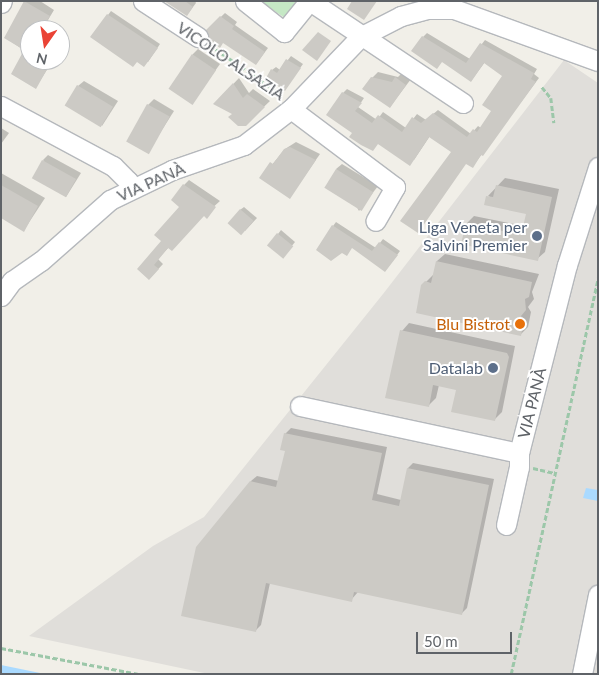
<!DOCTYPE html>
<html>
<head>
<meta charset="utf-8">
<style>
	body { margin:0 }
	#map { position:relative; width:599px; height:675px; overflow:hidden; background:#f1efe8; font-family:Lato,sans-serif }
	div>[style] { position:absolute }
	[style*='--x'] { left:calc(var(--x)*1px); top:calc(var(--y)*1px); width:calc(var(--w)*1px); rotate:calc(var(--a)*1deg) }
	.industrial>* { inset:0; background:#e0deda }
	.green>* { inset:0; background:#c5e8c5 }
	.water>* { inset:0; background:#aadaff }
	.shadow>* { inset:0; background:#0003 }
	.building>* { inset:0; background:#cccac5; transform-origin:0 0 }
	.path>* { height:2.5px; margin-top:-1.25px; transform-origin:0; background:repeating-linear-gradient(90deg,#9cc7a9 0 5px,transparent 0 7.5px) }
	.roads { filter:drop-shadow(1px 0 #b5b8bc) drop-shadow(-1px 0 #b5b8bc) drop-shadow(0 1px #b5b8bc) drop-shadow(0 -1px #b5b8bc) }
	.minor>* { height:19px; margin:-9.5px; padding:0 9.5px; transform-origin:9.5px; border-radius:9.5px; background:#fff }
	.dots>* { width:14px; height:14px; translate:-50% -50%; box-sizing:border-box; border:2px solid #fff; border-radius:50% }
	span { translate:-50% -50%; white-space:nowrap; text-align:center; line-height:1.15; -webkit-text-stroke:4px #fff; paint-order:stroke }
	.street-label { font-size:16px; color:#5f6368 }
	.service-label { font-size:16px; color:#4e5e75 }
	.right { translate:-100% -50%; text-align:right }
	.food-label { font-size:16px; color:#c56008 }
	.frame { position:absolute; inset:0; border:2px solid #5f6368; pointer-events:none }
	.north { position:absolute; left:20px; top:20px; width:50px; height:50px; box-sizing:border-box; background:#fff; border:1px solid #bfc1c3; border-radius:50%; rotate:193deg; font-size:14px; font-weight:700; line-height:20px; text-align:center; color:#5f6368 }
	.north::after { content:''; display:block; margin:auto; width:18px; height:22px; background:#ea4335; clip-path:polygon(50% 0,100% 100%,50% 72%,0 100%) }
	.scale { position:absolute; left:416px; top:632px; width:96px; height:22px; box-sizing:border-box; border:2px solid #5f6368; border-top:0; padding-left:6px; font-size:15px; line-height:18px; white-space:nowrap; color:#5f6368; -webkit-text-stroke:4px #fff; paint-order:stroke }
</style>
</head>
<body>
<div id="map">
	<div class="industrial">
		<i style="clip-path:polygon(564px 60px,598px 83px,598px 674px,209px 674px,29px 636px,153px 546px,204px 517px,383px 294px)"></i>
	</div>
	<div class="green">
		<i style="clip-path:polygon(260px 1px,293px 1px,296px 3px,285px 18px)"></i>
	</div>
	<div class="water">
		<i style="clip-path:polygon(586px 488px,598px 490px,598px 501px,583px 498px)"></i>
		<i style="clip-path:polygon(1px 665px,45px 674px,1px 674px)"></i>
	</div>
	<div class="shadow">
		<i style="clip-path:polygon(26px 1px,40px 1px,54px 10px,42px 30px,30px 30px,30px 60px,40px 60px,50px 65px,36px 87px,25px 51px,6px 38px)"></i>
		<i style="clip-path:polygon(167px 1px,195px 1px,196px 3px,187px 15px)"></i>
		<i style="clip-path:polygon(111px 11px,160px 44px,148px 62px,137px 61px,108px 15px)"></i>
		<i style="clip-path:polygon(225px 13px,237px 22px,235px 25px,268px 48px,256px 64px,207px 30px)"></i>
		<i style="clip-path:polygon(427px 33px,470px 59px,485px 40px,537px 69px,534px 74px,539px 78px,476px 162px,467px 162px,430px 136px,414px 160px,354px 133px,343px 93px,347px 89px,364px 98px,358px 107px,377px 120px,383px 112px,406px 128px,417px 114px,426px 120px,438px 110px,471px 134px,478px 126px,481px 128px,493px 111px,504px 76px,485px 62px,471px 81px,423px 37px)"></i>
		<i style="clip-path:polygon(198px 49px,220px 64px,192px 103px,193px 54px)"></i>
		<i style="clip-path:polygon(291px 56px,303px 64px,285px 89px,272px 70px,276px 67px,280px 70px)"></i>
		<i style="clip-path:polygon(45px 60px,53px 60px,51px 63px)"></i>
		<i style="clip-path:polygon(378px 72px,398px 77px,402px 73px,411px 79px,390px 107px,372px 78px)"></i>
		<i style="clip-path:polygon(239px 78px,249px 93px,253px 89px,270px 101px,245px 125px,234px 114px,215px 103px)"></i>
		<i style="clip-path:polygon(84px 81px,118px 101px,102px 126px,78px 86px)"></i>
		<i style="clip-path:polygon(154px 99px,174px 111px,148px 152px,148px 105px)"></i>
		<i style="clip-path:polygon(1px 128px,9px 133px,1px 144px)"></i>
		<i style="clip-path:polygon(296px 142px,320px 154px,290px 197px,261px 178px,285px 149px)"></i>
		<i style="clip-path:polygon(48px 155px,81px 173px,66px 197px,43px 160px)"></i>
		<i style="clip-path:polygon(342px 164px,378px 186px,359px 211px,336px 169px)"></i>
		<i style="clip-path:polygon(1px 173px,45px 198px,24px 230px,1px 217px)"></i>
		<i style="clip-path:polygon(505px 178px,559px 189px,545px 252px,537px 259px,467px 223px,474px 216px,524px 226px,527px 213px,488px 196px)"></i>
		<i style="clip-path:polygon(189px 180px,220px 201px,169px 247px,158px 259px,163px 264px,149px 279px,138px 269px,163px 241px,181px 207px,184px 185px)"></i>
		<i style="clip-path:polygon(244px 207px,257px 218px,245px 231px,240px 210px)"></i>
		<i style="clip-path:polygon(336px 222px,376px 248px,383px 239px,400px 251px,385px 271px,333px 226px)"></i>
		<i style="clip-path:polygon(281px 230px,295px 242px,286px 253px,278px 234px)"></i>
		<i style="clip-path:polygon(445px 254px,539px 274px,532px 292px,534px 299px,528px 307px,531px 312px,528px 327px,520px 335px,426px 282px,434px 274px,437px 261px)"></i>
		<i style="clip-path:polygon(409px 323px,515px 346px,502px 412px,494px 420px,457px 389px,439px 385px,436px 398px,428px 406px,402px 331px)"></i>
		<i style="clip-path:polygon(291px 428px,387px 447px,377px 494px,401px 500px,408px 468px,413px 463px,494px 479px,467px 608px,461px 614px,358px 592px,351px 600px,270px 583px,261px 625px,256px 630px,251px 481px,257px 476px,279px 481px,286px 450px,285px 434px)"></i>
	</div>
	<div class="building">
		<i style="clip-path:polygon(24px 1px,50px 16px,41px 30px,30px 30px,30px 60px,50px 64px,36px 89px,11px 74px,24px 50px,4px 38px)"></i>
		<i style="clip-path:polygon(164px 1px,185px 1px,193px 7px,187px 16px)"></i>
		<i style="clip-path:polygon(352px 1px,377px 1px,364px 20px,347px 9px)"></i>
		<i style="clip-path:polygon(107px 14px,158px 48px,144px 67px,137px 62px,133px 67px,90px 37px)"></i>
		<i style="clip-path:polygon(220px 16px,234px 26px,232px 29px,265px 52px,256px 65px,223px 43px,220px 48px,209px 40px,206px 30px)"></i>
		<i style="clip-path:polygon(318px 32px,331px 41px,317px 61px,302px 50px)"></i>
		<i style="clip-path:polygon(422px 36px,466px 63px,480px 43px,534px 73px,531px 79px,536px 82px,483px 156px,481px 155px,473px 168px,466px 164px,418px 233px,400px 221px,451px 152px,429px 137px,410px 166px,378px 144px,373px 151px,361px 145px,349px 137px,352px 133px,326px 115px,342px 92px,362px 103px,355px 111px,372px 123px,378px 115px,402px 132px,412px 117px,421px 123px,433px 113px,467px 137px,473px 129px,477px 132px,491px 111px,482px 105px,502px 76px,484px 63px,471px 82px,442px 62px,437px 69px,411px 51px)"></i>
		<i style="left:192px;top:54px;width:29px;height:42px;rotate:34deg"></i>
		<i style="clip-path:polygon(286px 59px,301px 68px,285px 91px,266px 78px,271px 69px,277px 73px)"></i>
		<i style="clip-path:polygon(371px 77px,392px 82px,395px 77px,406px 85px,390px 108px,362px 89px)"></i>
		<i style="clip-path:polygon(233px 83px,243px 98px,247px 94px,265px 107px,246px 126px,238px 126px,228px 117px,232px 114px,213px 104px)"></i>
		<i style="left:77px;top:85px;width:42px;height:24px;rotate:31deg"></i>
		<i style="left:147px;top:104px;width:26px;height:43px;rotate:29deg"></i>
		<i style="clip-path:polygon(290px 147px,316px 160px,290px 199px,259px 178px,270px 162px,273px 164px,284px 149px)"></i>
		<i style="left:42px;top:160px;width:39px;height:21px;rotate:29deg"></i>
		<i style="left:336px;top:169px;width:44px;height:22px;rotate:32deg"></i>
		<i style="clip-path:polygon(183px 184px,216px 207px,207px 219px,204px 216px,172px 251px,168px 248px,154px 265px,159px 269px,149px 280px,137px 269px,161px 241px,154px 235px,179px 207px,171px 200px)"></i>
		<i style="clip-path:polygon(1px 185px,38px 206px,24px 232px,1px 218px)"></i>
		<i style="clip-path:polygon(496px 185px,552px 197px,538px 261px,461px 244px,466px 223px,521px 235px,526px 214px,484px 205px,486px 196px,493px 197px)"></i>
		<i style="left:240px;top:209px;width:18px;height:19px;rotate:41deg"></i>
		<i style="clip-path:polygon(332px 225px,372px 251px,379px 242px,398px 255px,385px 272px,352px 248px,347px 256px,342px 253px,331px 261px,316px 250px)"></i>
		<i style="left:277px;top:233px;width:21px;height:16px;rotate:39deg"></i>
		<i style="clip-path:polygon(436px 261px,532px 282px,529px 297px,525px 299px,526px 310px,521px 316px,524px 320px,521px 336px,416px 313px,421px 285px,425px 281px,431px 283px)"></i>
		<i style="clip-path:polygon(400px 330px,507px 353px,509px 357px,495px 421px,451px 412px,456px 390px,433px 385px,429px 407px,385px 398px)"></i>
		<i style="clip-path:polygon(284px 433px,382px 453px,372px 500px,399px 506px,407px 468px,489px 485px,462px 615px,354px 592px,352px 602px,266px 583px,256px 632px,181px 616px,196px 547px,250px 481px,276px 487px,285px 451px,280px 450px)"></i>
	</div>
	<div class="path">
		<i style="--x:210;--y:45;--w:89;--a:34.9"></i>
		<i style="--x:542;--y:87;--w:14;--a:51"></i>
		<i style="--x:551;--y:98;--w:25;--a:83"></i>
		<i style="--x:533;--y:468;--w:22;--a:13"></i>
		<i style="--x:1;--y:648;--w:139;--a:10.7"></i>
		<i style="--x:511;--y:674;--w:406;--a:-77.6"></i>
	</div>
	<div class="roads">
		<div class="minor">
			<i style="--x:143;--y:1;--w:66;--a:33.2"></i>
			<i style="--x:245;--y:1;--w:50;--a:38.5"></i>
			<i style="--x:284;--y:32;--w:40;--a:-51"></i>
			<i style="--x:310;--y:1;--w:184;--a:33.7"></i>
			<i style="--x:1;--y:3;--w:2;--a:-63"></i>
			<i style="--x:1;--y:106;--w:127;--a:28.2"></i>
			<i style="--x:113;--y:166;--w:21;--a:45"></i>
			<i style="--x:128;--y:181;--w:7;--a:74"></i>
			<i style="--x:291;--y:109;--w:130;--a:36.9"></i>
			<i style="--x:395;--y:187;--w:39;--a:120"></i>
			<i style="--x:1;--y:296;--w:19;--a:-54"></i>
			<i style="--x:12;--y:281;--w:35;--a:-35"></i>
			<i style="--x:41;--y:261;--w:92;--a:-41.5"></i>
			<i style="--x:110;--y:200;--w:69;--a:-25.8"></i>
			<i style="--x:172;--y:170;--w:76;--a:-19.1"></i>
			<i style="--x:244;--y:145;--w:59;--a:-37.5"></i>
			<i style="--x:291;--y:109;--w:100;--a:-46.2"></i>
			<i style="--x:360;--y:37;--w:46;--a:-27.1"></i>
			<i style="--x:401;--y:16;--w:27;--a:-15"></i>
			<i style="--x:427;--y:9;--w:27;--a:0"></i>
			<i style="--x:454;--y:9;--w:153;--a:19.9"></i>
			<i style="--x:300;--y:406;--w:224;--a:12.1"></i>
			<i style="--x:519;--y:453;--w:194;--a:-75.7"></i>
			<i style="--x:567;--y:265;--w:103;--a:-72.4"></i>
			<i style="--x:506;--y:525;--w:59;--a:-77.4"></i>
			<i style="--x:519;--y:467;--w:14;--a:-90"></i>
			<i style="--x:582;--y:674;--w:81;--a:-78.6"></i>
		</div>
	</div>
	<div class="dots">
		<i style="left:537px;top:236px;background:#5c6f8a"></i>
		<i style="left:520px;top:324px;background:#e8710a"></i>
		<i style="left:493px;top:368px;background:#5c6f8a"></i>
	</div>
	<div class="street-label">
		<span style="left:231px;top:61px;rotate:34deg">VICOLO ALSAZIA</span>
		<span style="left:151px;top:182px;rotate:-24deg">VIA PANÀ</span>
		<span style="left:532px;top:403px;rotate:-76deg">VIA PANÀ</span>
	</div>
	<div class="service-label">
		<span class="right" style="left:527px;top:236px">Liga Veneta per<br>Salvini Premier</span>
		<span class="right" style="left:483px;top:368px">Datalab</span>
	</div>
	<div class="food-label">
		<span class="right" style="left:510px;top:324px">Blu Bistrot</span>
	</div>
	<div class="frame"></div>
	<div class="north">N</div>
	<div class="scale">50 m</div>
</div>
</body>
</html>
